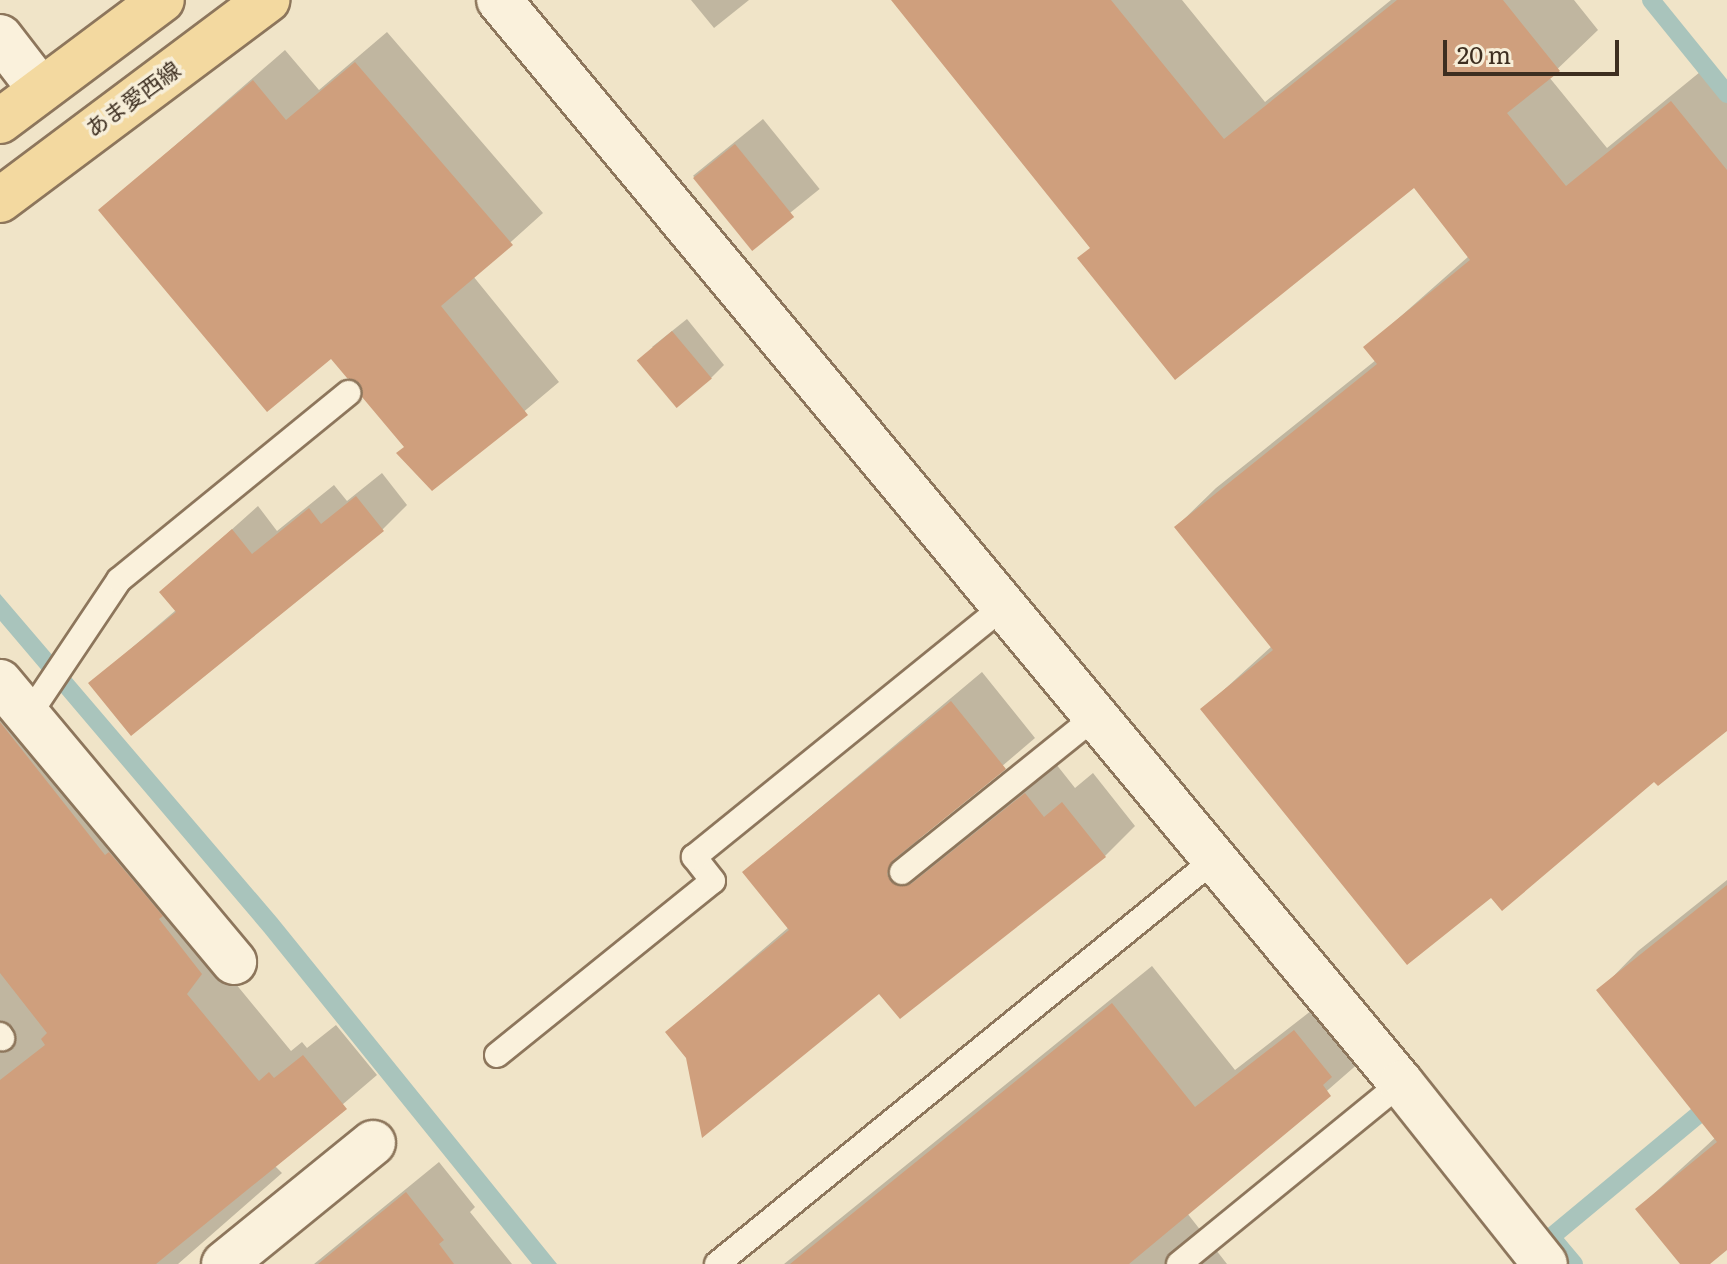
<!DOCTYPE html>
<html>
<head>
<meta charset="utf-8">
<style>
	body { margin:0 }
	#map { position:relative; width:1727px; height:1264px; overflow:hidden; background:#f0e4c8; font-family:Literata,"Noto Sans JP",serif }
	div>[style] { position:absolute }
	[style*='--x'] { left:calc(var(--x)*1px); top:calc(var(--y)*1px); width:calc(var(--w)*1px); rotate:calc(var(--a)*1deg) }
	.water>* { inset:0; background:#a9c4bc }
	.shadow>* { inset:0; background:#0003; transform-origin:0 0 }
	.stream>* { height:18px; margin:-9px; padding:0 9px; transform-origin:9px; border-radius:9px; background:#a9c4bc }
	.building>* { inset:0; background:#cf9f7d; transform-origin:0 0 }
	.roads { filter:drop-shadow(2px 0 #8d765c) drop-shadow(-2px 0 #8d765c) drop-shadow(0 2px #8d765c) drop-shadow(0 -2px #8d765c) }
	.service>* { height:24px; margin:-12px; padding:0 12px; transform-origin:12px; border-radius:12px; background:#faf1dc }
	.minor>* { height:44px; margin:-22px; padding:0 22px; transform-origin:22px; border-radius:22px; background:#faf1dc }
	.primary>* { height:44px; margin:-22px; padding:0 22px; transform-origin:22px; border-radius:22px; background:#f3d9a0 }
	span { translate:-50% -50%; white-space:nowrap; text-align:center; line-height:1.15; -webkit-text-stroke:7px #f7eed8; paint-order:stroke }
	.street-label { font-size:22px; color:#3d2e20 }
	.scale { position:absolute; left:1443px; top:40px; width:176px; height:36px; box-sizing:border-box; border:4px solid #3d2e20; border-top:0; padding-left:10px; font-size:24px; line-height:28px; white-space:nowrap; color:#3d2e20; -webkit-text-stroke:6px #f7eed8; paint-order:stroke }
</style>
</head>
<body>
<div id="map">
	<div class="water">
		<i style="clip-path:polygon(0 594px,277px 918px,557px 1264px,532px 1264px,264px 932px,0 621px)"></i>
	</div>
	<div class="shadow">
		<i style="clip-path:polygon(691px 0,749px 0,714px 28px)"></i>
		<i style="clip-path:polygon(893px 0,1182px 0,1265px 102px,1391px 0,1574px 0,1598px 30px,1549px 77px,1607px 148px,1711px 63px,1727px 82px,1727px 729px,1491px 895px,1203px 709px,1272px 646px,1176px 527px,1216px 488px,1376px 360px,1366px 347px,1469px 256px,1414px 185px,1091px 247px)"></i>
		<i style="clip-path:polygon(387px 32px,543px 213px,473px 276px,559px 382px,433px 488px,362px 383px,331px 356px,100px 211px,285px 50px,319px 90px)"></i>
		<i style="left:763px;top:119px;width:90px;height:90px;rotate:51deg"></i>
		<i style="clip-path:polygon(687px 319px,724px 365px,711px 378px,652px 347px)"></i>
		<i style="clip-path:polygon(382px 473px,407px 505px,382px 530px,91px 683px,176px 610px,162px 592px,258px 506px,277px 531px,334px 485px,347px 501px)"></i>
		<i style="clip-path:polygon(0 657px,138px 825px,217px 961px,291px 1051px,302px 1042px,307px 1048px,336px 1025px,377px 1075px,273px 1164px,282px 1173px,178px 1264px,0 1264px)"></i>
		<i style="clip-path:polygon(982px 672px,1035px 738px,919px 837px,921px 852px,944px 854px,1056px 764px,1075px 788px,1093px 773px,1135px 826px,1105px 856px,879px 991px,688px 1057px,667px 1032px,789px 927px,744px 872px)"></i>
		<i style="clip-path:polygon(1727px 880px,1727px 1247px,1706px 1264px,1683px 1264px,1637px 1209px,1716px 1137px,1599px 991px,1638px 951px)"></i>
		<i style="clip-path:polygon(1152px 966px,1235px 1070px,1334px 993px,1368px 1055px,1187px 1213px,1227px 1264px,784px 1264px)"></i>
		<i style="clip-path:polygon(439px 1162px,475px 1207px,470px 1212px,512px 1264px,314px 1264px)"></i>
	</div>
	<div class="stream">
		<i style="--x:1651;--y:0;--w:121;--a:51"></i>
		<i style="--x:1574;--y:1264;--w:35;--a:-130"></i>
		<i style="--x:1551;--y:1237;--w:229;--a:-39.7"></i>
	</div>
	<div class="building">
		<i style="clip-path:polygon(891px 0,1111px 0,1224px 139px,1397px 0,1503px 0,1560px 71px,1507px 113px,1566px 186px,1671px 101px,1727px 170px,1727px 731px,1658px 786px,1654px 782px,1502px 911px,1491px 898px,1407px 965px,1200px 709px,1273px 650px,1174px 527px,1377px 364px,1363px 347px,1470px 260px,1414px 188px,1175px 380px,1077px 258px,1090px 248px)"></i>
		<i style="clip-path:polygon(355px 62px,513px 245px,441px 306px,528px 415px,432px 491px,396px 453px,404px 447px,362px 397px,360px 384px,347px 378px,331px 359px,267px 412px,98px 210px,253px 80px,286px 120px)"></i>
		<i style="left:735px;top:144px;width:94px;height:54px;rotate:51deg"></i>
		<i style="left:672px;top:331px;width:62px;height:46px;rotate:50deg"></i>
		<i style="clip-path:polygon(356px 496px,384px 531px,131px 736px,88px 683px,176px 612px,159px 592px,232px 529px,252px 554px,309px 508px,321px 524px)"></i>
		<i style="clip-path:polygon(951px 701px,1006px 769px,893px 860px,887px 874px,891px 882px,911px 884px,1025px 793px,1044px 817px,1062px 802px,1106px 857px,900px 1019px,879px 994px,702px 1138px,686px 1058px,665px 1032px,789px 930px,742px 872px)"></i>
		<i style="clip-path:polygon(0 722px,105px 855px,109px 852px,163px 916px,159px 919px,202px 974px,187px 994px,259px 1081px,269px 1072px,274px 1078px,303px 1055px,347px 1109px,156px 1264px,0 1264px,0 1080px,45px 1045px,41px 1039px,47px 1033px,0 973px)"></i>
		<i style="clip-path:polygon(1727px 885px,1727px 1250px,1710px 1264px,1680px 1264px,1635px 1209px,1717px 1142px,1596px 990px)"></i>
		<i style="clip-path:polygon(1112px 1003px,1195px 1107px,1294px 1030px,1332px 1077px,1323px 1085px,1331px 1096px,1129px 1264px,790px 1264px)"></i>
		<i style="clip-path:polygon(406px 1192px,444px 1240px,439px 1244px,454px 1264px,318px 1264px)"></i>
	</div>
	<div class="roads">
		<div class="service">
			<i style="--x:28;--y:716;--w:164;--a:-56.2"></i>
			<i style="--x:119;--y:580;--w:296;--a:-39.2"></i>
			<i style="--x:902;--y:872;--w:249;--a:-38.8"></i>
			<i style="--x:0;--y:1035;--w:4;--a:56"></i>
			<i style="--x:497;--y:1055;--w:277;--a:-38.9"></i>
			<i style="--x:713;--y:881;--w:31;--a:-128"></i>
			<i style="--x:694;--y:857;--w:399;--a:-39"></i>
			<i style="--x:717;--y:1264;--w:642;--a:-39.12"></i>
			<i style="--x:1179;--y:1264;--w:286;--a:-39.2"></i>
		</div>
		<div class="minor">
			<i style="--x:499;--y:0;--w:1409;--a:50.21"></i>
			<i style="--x:1401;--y:1083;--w:231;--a:51.5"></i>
			<i style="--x:0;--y:37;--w:66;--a:52.4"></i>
			<i style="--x:0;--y:682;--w:365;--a:50.1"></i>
			<i style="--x:224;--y:1264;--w:192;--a:-39.1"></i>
		</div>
		<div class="primary">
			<i style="--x:0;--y:121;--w:202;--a:-36.8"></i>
			<i style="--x:0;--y:200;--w:334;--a:-36.8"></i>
		</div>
	</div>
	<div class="street-label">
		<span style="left:132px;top:98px;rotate:-36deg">あま愛西線</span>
	</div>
	<div class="scale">20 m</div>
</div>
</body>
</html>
